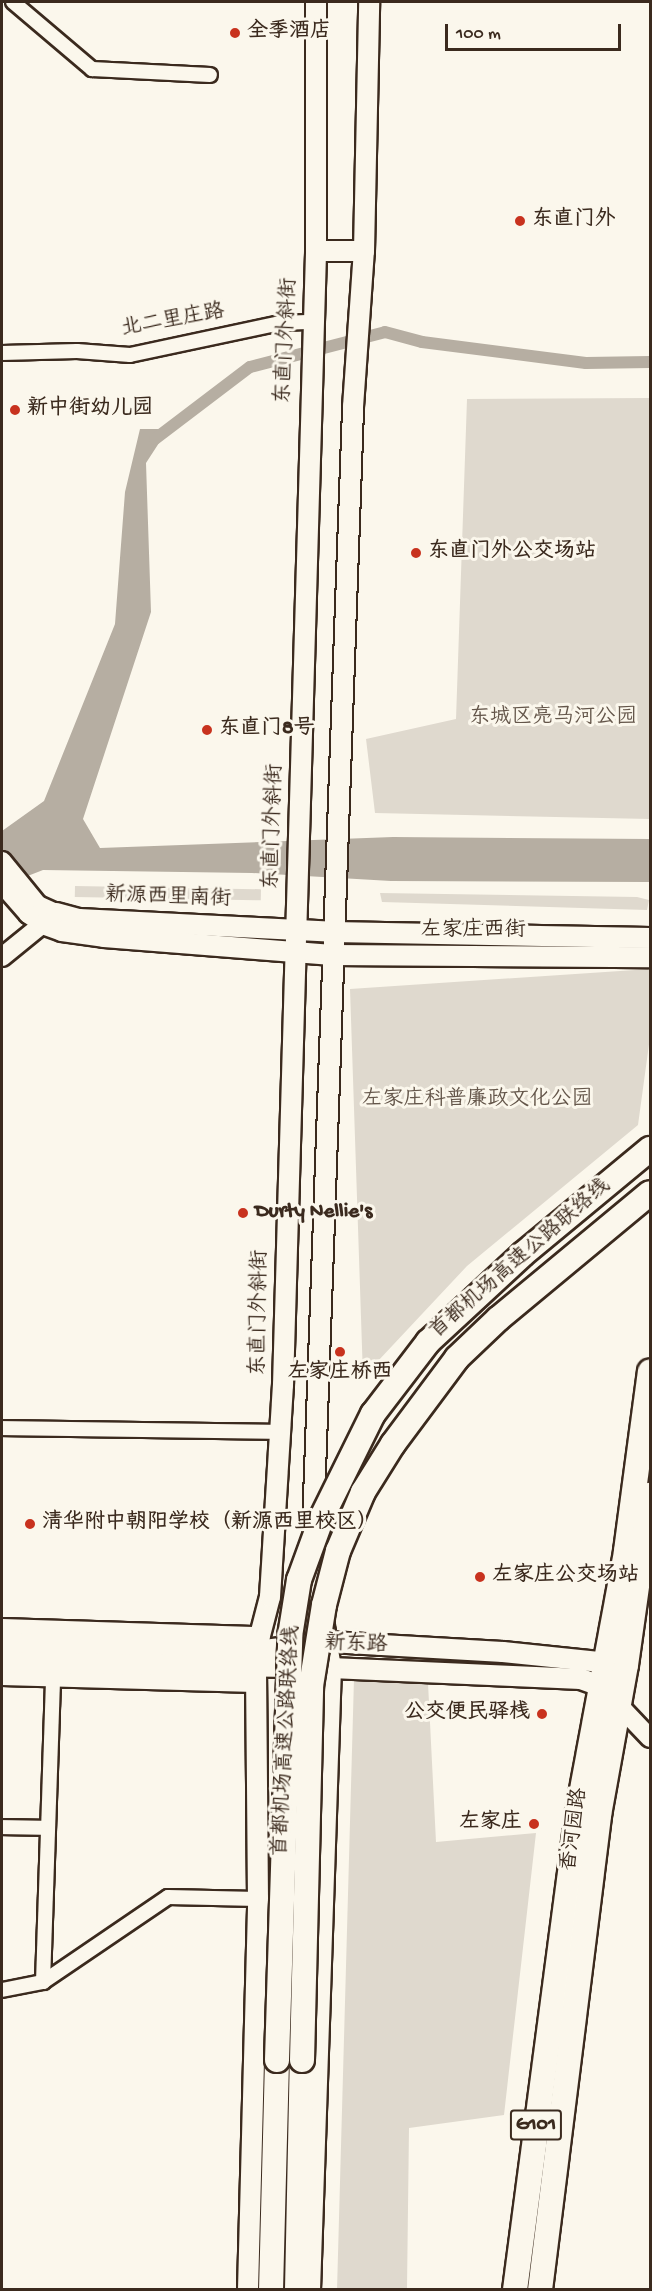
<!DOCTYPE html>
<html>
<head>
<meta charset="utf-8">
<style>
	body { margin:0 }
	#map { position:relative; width:652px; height:2291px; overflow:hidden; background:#fbf7ec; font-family:"Gochi Hand","LXGW WenKai TC",sans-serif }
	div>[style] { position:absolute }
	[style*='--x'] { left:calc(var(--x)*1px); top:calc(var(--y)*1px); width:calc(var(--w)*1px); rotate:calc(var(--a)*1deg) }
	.green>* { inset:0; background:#dfd9ce; transform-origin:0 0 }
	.water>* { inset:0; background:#b6aea2 }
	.canal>* { height:12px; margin:-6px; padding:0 6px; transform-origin:6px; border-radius:6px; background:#b6aea2 }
	.roads { filter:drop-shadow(2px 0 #3b2a1e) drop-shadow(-2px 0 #3b2a1e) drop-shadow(0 2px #3b2a1e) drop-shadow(0 -2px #3b2a1e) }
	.minor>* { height:14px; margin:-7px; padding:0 7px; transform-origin:7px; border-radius:7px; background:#fbf7ec }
	.tertiary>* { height:18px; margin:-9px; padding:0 9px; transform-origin:9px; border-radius:9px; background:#fbf7ec }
	.secondary>* { height:20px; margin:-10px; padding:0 10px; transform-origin:10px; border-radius:10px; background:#fbf7ec }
	.trunk>* { height:24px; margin:-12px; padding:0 12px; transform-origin:12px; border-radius:12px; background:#fbf7ec }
	.bridges { filter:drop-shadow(2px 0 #3b2a1e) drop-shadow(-2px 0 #3b2a1e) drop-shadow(0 2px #3b2a1e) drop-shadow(0 -2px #3b2a1e) }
	.trunk-bridge>* { height:24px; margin:-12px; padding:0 12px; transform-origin:12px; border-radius:12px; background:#fbf7ec }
	.dots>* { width:16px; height:16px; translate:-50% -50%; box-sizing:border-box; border:3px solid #fbf7ec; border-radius:50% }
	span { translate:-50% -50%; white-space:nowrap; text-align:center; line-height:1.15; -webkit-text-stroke:6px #fbf7ec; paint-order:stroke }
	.shield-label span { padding:2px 4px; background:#fbf7ec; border:2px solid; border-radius:4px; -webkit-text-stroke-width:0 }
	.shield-label { font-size:20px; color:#3b2a1e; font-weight:700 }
	.poi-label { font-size:21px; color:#3b2a1e; font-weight:700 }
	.left { translate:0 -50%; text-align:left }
	.right { translate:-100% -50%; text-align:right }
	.street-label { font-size:21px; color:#3b2a1e }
	.park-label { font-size:21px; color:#64564a }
	.frame { position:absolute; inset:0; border:3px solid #3b2a1e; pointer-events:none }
	.scale { position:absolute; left:445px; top:24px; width:176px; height:27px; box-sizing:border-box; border:3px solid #3b2a1e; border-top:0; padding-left:8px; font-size:18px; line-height:21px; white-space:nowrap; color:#3b2a1e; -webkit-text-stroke:4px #fbf7ec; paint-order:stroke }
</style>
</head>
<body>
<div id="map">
	<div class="green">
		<i style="clip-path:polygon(650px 398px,650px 819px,375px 813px,366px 739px,456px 719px,467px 399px)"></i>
		<i style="left:75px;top:886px;width:186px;height:11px;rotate:1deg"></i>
		<i style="clip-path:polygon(380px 893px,637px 897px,649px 900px,647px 910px,382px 902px)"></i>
		<i style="clip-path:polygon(650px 969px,650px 1037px,638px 1125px,467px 1266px,363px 1377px,350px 989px)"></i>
		<i style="clip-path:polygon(354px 1678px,428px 1683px,436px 1842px,536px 1833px,504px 2115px,409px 2128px,407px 2289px,337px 2290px)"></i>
	</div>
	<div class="water">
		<i style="clip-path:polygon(140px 429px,168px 429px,146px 463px,151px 612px,83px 819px,100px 848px,393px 837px,650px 839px,650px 882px,391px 881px,252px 873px,43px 870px,2px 886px,2px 831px,44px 801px,115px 624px,125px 492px)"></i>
	</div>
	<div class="canal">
		<i style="--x:155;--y:439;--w:119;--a:-37.2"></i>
		<i style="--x:250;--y:367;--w:139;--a:-14.5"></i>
		<i style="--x:385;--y:332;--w:38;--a:15"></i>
		<i style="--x:422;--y:342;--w:165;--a:7.3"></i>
		<i style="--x:586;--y:363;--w:64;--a:-0.9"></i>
	</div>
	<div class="roads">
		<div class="minor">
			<i style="--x:13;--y:2;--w:104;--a:40.3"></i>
			<i style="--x:92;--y:69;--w:118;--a:2.9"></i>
			<i style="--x:2;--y:353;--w:75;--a:-1.5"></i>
			<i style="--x:77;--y:351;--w:53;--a:4.3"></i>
			<i style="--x:130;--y:355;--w:153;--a:-12"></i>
			<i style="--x:280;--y:323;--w:34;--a:-2"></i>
			<i style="--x:2;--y:1428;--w:278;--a:0.8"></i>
			<i style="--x:2;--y:1827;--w:46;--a:1.2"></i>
			<i style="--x:43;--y:1982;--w:304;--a:-88.1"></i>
			<i style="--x:2;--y:1990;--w:42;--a:-11"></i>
			<i style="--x:43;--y:1982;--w:151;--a:-34.2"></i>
			<i style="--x:168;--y:1897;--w:90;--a:1.3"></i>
		</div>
		<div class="tertiary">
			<i style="--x:2;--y:861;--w:57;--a:50.7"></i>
			<i style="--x:38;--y:905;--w:20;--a:24"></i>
			<i style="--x:2;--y:884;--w:40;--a:49"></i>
			<i style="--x:28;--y:914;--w:18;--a:34"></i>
			<i style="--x:2;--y:957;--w:68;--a:-39.1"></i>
			<i style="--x:2;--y:1628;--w:259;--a:1.8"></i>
			<i style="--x:2;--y:1676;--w:253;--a:1.6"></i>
			<i style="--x:612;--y:1698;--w:55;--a:46.5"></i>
		</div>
		<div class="secondary">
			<i style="--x:316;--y:251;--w:48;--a:0"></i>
			<i style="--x:56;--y:913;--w:24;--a:15"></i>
			<i style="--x:79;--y:919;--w:254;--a:2.9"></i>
			<i style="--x:333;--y:932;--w:317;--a:1.1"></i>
			<i style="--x:43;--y:924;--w:20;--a:20"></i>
			<i style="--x:62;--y:931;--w:42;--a:8.1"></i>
			<i style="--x:104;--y:937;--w:229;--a:4.5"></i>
			<i style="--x:332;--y:955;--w:318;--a:0.4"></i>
			<i style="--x:2;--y:1643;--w:254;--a:1.8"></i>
			<i style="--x:256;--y:1651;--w:75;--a:-6.9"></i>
			<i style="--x:330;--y:1642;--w:173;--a:3.3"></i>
			<i style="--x:503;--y:1652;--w:118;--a:5.9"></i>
			<i style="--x:2;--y:1662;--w:329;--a:1"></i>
			<i style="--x:331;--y:1668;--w:250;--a:2.5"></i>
			<i style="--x:581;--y:1679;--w:20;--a:20"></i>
			<i style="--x:248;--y:2290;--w:391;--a:-88.5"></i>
			<i style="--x:258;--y:1899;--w:248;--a:-90.5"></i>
			<i style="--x:256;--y:1651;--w:56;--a:-75.5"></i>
			<i style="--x:270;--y:1597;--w:212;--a:-86.5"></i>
			<i style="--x:283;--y:1385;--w:1134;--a:-88.33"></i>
			<i style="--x:316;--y:251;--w:249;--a:-90"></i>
			<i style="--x:310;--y:2290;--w:622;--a:-88.07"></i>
			<i style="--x:331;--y:1668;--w:115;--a:-99.5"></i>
			<i style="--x:312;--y:1555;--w:1149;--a:-87.95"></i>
			<i style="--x:353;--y:407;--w:156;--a:-86"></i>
			<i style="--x:364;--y:251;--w:249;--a:-88.8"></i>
		</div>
		<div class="trunk">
			<i style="--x:271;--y:2290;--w:230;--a:-88.5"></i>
			<i style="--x:297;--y:2290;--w:230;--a:-88.8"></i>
			<i style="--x:515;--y:2290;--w:483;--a:-82.5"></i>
			<i style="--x:578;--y:1811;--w:264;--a:-79.5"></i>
			<i style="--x:626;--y:1551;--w:181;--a:-82.4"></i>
			<i style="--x:540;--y:2290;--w:479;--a:-82.9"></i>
			<i style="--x:599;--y:1815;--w:152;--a:-79.8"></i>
			<i style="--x:626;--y:1665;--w:172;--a:-82"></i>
		</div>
	</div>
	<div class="bridges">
		<div class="trunk-bridge">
			<i style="--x:277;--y:2060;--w:424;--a:-88.2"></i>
			<i style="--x:290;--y:1636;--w:57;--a:-80.9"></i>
			<i style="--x:299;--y:1580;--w:67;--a:-69.9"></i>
			<i style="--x:322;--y:1517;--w:115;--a:-63.7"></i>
			<i style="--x:373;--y:1414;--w:91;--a:-52.6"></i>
			<i style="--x:428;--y:1342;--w:129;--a:-42.8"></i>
			<i style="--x:523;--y:1254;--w:165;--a:-39.6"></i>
			<i style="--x:302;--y:2060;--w:374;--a:-88.6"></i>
			<i style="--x:311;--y:1686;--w:82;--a:-80.9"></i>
			<i style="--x:324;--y:1605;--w:56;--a:-75.5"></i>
			<i style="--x:338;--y:1551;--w:64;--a:-67"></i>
			<i style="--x:363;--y:1492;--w:57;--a:-58"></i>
			<i style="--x:393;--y:1444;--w:107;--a:-53.3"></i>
			<i style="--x:457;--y:1358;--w:57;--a:-43.6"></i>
			<i style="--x:498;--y:1319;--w:197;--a:-39.7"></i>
		</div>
	</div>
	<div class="dots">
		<i style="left:235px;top:33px;background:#c8321e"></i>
		<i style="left:520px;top:221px;background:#c8321e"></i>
		<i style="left:15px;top:410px;background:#c8321e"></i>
		<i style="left:416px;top:553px;background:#c8321e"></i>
		<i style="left:207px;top:730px;background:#c8321e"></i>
		<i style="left:243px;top:1213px;background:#c8321e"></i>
		<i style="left:340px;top:1352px;background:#c8321e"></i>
		<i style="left:30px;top:1524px;background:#c8321e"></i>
		<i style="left:480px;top:1577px;background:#c8321e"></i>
		<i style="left:542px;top:1714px;background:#c8321e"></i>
		<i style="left:534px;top:1824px;background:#c8321e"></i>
	</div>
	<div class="shield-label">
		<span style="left:536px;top:2125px">G101</span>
	</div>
	<div class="poi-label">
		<span class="left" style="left:247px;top:33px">全季酒店</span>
		<span class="left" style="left:532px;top:221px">东直门外</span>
		<span class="left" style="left:27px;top:410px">新中街幼儿园</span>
		<span class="left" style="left:428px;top:553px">东直门外公交场站</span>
		<span class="left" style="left:219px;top:730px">东直门8号</span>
		<span class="left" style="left:255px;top:1213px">Durty Nellie's</span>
		<span style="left:340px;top:1374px">左家庄桥西</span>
		<span class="left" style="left:42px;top:1524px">清华附中朝阳学校（新源西里校区）</span>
		<span class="left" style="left:492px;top:1577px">左家庄公交场站</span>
		<span class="right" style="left:530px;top:1714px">公交便民驿栈</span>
		<span class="right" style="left:522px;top:1824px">左家庄</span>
	</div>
	<div class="street-label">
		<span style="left:173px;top:322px;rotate:-10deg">北二里庄路</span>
		<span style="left:288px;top:341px;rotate:-87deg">东直门外斜街</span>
		<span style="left:275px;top:827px;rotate:-88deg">东直门外斜街</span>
		<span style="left:168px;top:899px;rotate:2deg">新源西里南街</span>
		<span style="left:473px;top:932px">左家庄西街</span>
		<span style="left:521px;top:1260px;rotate:-41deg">首都机场高速公路联络线</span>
		<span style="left:261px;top:1313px;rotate:-89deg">东直门外斜街</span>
		<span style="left:356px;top:1646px;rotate:2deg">新东路</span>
		<span style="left:288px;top:1741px;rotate:-87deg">首都机场高速公路联络线</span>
		<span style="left:576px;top:1830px;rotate:-82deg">香河园路</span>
	</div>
	<div class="park-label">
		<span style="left:553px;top:719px">东城区亮马河公园</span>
		<span style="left:477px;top:1101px">左家庄科普廉政文化公园</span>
	</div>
	<div class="frame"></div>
	<div class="scale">100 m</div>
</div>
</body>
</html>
